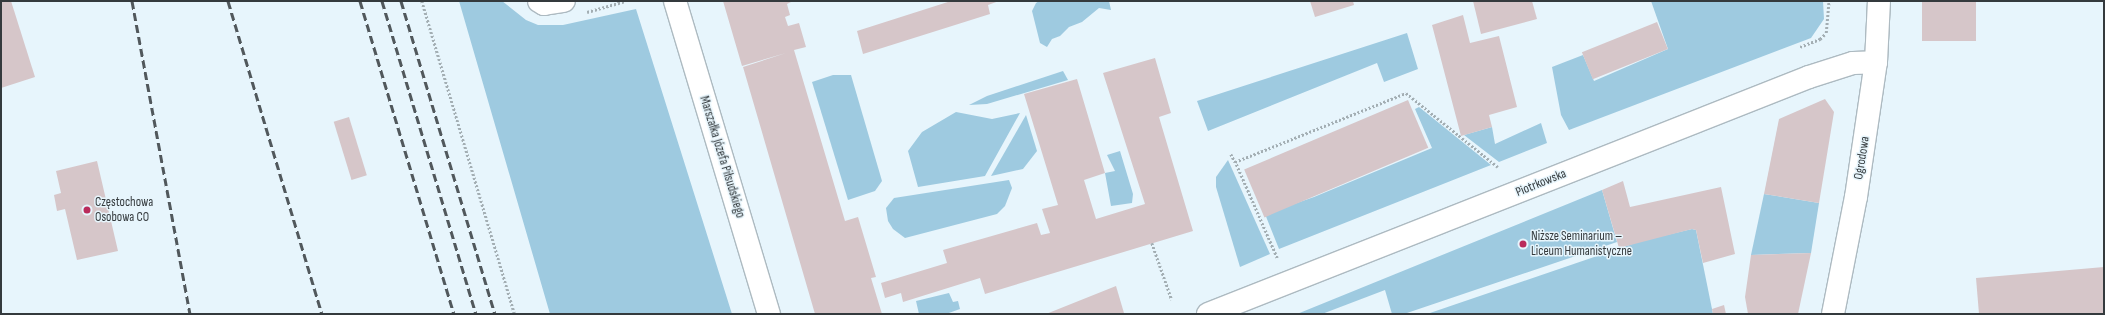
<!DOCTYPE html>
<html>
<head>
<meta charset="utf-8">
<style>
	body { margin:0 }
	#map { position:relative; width:2105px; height:315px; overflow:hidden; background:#e7f5fc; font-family:"Sofia Sans Condensed",sans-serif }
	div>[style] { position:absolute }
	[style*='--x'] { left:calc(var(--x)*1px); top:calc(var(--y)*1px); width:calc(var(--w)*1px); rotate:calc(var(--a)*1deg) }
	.green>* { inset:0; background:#9ecae0 }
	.building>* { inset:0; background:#d6c6c9; transform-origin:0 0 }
	.path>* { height:2.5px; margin-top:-1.25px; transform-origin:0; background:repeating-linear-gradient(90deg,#a3aeb3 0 2px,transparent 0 4px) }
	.roads { filter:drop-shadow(1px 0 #adbac1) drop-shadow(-1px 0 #adbac1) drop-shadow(0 1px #adbac1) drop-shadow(0 -1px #adbac1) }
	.minor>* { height:22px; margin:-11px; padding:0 11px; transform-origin:11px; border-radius:11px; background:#fff }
	.rail>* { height:3px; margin-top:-1.5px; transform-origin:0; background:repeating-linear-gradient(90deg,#51585c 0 8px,transparent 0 12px) }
	.dots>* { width:11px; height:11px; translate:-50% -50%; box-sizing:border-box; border:2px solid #e7f5fc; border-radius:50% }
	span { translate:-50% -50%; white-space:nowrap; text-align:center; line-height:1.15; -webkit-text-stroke:3px #e7f5fc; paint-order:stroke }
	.street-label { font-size:13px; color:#343a3d }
	.poi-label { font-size:13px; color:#343a3d }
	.left { translate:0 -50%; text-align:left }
	.frame { position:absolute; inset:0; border:2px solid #343a3d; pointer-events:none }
</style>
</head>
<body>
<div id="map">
	<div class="green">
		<i style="clip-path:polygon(459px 1px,502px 1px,526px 20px,538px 25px,563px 25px,636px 9px,732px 314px,550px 314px)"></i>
		<i style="clip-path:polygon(1039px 1px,1109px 1px,1111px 10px,1099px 8px,1082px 22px,1069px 27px,1060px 36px,1052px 39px,1047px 47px,1040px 43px,1032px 11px,1036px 3px)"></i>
		<i style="clip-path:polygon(1651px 1px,1823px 1px,1824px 19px,1811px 38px,1569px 130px,1561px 115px,1552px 67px,1583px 55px,1594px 81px,1668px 49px)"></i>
		<i style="clip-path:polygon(1407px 33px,1418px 69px,1384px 82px,1377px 63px,1208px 131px,1197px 101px)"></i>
		<i style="clip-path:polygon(1063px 71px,1068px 80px,987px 104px,969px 105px,987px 96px)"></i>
		<i style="clip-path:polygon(833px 75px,851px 75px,882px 181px,875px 191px,848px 200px,812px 82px)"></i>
		<i style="clip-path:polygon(1419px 107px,1491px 165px,1279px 249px,1265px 214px,1314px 197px,1432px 148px,1415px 109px)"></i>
		<i style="clip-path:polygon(956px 112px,992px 119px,1020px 113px,985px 176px,918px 187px,908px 151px,922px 132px)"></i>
		<i style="clip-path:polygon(1026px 115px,1037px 151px,1023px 169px,991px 176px)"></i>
		<i style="clip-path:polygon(1541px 123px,1547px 143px,1499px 162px,1464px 135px,1492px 127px,1495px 144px)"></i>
		<i style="clip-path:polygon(1120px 151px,1133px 194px,1132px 203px,1111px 206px,1105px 173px,1115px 171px,1107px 155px)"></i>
		<i style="clip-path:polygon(1228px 160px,1270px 254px,1240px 267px,1216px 187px,1216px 177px)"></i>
		<i style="clip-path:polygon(1009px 180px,1012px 188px,1005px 206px,997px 214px,905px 238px,893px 229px,888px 221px,886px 208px,894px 198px)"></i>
		<i style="clip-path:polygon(1602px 190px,1617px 242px,1404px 314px,1392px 314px,1385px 290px,1322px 314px,1297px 314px)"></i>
		<i style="clip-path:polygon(1764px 194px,1819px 203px,1811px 253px,1751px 255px)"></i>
		<i style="clip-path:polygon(1692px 229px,1696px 230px,1713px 314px,1427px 314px,1641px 241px)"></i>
		<i style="clip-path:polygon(949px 293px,953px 302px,958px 301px,960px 309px,946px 314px,919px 314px,916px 301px)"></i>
	</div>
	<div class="building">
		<i style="clip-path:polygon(1px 1px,11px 1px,35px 77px,1px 88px)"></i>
		<i style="clip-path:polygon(723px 1px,793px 1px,787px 4px,790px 15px,785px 17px,788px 26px,799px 23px,806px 47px,794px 50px,845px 221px,858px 217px,876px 277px,871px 278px,882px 314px,815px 314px,743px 67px,786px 53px,742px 66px)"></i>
		<i style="clip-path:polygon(951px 1px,999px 1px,988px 5px,990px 14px,863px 54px,857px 31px)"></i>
		<i style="clip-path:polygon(1310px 1px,1353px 1px,1354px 5px,1315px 17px)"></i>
		<i style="clip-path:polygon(1473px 1px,1532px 1px,1537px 19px,1481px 34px)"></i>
		<i style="left:1922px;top:1px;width:54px;height:40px"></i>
		<i style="clip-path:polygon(1463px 15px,1470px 43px,1499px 36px,1517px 107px,1489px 115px,1492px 127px,1461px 136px,1432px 25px)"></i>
		<i style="left:1657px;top:22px;width:29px;height:81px;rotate:68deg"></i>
		<i style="clip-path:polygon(1155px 58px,1171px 113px,1159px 117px,1193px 231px,985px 294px,980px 278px,903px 302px,901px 293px,885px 298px,881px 283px,947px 263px,943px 250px,1037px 223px,1041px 235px,1050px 233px,1042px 209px,1058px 205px,1024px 94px,1077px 79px,1105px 173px,1084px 180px,1096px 219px,1145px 204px,1103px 73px)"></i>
		<i style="clip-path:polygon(1825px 99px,1834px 112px,1819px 203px,1764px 194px,1779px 119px)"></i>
		<i style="left:1408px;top:100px;width:52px;height:178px;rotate:67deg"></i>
		<i style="left:349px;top:117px;width:61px;height:16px;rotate:73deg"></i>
		<i style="clip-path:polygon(97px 161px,118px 251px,77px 260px,65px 209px,57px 211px,54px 195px,61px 193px,56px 171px)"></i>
		<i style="clip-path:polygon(1623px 181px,1630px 207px,1721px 187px,1735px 254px,1703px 263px,1696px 230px,1692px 229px,1619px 248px,1602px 190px)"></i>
		<i style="clip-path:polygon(1811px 253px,1798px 314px,1748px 314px,1745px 297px,1751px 255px)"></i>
		<i style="clip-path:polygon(2104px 267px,2104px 314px,1979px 314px,1976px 278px)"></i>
		<i style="clip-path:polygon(1116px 286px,1124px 313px,1121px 314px,1046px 314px)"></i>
		<i style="clip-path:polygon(1724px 305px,1726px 314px,1713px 314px,1712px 309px)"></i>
	</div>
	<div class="path">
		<i style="--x:422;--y:1;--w:327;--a:73.5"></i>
		<i style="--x:587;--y:12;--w:40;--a:-16"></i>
		<i style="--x:1800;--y:47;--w:22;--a:-22"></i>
		<i style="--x:1820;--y:39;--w:8;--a:-45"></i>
		<i style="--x:1826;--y:33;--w:32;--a:-85"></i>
		<i style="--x:1231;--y:154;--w:9;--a:63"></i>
		<i style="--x:1152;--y:243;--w:60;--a:70.7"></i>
		<i style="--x:1277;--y:258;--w:105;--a:-113.6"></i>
		<i style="--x:1235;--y:162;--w:184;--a:-22"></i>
		<i style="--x:1406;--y:93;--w:118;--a:38.8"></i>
	</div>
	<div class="roads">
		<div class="minor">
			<i style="--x:539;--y:1;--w:6;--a:31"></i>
			<i style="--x:544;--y:4;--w:20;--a:-9"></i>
			<i style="--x:675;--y:1;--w:327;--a:73.3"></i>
			<i style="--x:1208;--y:314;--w:646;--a:-21.52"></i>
			<i style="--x:1809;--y:77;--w:46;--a:-17.7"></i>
			<i style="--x:1853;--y:63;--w:23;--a:-2"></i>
			<i style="--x:1833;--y:314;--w:119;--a:-78.9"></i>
			<i style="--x:1856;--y:197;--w:136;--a:-81.6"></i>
			<i style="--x:1876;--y:62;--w:61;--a:-87.2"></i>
		</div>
	</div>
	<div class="rail">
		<i style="--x:132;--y:1;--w:318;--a:79.5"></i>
		<i style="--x:228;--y:1;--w:327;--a:73.3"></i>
		<i style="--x:360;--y:1;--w:327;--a:73.3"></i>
		<i style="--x:382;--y:1;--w:327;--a:73.3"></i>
		<i style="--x:401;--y:1;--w:327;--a:73.3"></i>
	</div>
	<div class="dots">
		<i style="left:87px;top:210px;background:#ba2b5b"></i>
		<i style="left:1523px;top:244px;background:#ba2b5b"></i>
	</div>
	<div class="street-label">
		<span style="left:722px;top:157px;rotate:73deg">Marszałka Józefa Piłsudskiego</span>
		<span style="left:1862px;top:158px;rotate:-81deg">Ogrodowa</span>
		<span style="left:1541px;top:183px;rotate:-22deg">Piotrkowska</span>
	</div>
	<div class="poi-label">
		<span class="left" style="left:95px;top:210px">Częstochowa<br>Osobowa CO</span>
		<span class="left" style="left:1531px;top:244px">Niższe Seminarium –<br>Liceum Humanistyczne</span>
	</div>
	<div class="frame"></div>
</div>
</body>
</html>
